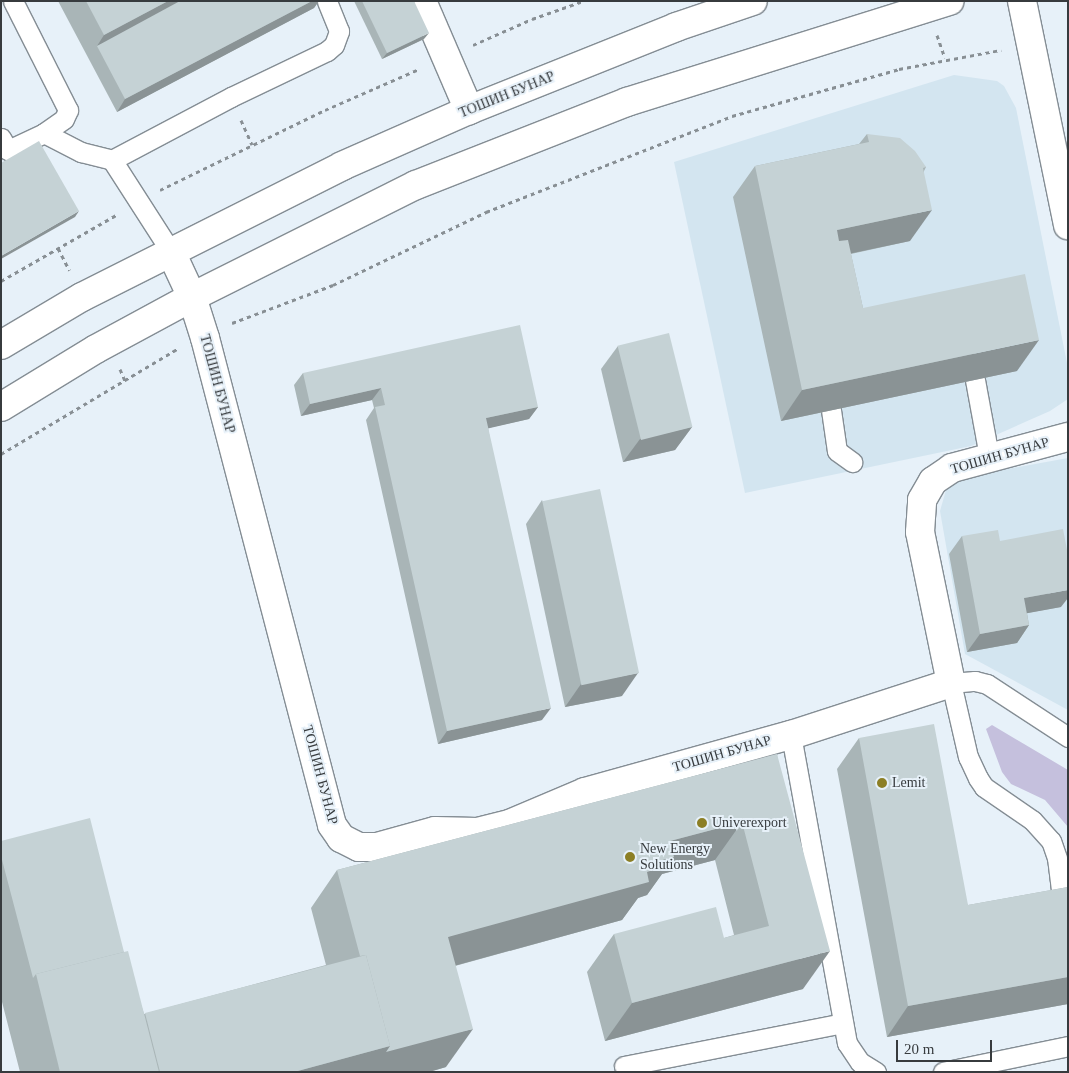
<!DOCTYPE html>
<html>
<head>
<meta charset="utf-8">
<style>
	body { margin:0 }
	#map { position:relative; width:1069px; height:1073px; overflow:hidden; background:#e7f1f9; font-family:Georgia,serif }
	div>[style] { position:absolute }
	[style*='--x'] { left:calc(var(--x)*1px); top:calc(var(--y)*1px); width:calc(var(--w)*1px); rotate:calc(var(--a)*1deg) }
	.built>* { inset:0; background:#d3e5f0 }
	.green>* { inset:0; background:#c5c0dd }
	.path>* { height:3px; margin-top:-1.5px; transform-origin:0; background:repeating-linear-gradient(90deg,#888f94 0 4px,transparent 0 8px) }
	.roads { filter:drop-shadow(1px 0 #848d94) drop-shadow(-1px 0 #848d94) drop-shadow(0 1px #848d94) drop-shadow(0 -1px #848d94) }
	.service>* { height:19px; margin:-9.5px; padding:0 9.5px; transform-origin:9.5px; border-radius:9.5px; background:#fff }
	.minor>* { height:28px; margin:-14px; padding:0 14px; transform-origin:14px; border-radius:14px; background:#fff }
	.secondary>* { height:28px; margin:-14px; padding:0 14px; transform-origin:14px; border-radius:14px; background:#fff }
	.wall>* { inset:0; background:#a9b5b7 }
	.shaded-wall>* { inset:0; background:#8a9395 }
	.building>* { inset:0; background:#c5d2d5; transform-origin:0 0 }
	.dots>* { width:14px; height:14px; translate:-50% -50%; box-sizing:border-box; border:2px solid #e7f1f9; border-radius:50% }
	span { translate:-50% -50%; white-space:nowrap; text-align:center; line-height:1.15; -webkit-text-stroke:4px #e7f1f9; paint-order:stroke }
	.street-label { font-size:14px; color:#373b3e }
	.poi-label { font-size:14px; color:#373b3e }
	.left { translate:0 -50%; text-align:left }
	.frame { position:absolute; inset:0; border:2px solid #373b3e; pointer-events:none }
	.scale { position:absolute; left:896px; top:1040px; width:96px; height:22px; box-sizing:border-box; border:2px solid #373b3e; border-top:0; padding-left:6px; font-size:15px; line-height:18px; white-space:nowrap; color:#373b3e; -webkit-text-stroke:4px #e7f1f9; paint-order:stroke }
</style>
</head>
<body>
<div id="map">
	<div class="built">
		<i style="clip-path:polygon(954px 75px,997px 81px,1004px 86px,1016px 108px,1068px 368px,1068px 399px,1050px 411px,971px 446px,745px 493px,674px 162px)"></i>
		<i style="clip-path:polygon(1068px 458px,1068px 710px,965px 654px,940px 511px,946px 490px,963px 477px)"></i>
	</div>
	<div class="green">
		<i style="clip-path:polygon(992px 725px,1068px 770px,1068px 827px,1045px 800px,1011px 784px,1002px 772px,986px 729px)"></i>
	</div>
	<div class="path">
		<i style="--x:937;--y:35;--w:24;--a:71"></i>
		<i style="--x:473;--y:45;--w:64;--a:-23.8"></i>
		<i style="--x:532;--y:19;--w:54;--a:-19.4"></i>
		<i style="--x:241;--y:120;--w:27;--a:66"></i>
		<i style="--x:160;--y:190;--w:183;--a:-25.9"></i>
		<i style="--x:325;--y:110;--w:103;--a:-23.6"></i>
		<i style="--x:58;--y:248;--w:25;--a:63"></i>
		<i style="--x:1;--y:281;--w:135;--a:-29.8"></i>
		<i style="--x:232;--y:323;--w:108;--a:-20.6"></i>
		<i style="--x:333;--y:285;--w:170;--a:-25.5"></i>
		<i style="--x:486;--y:212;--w:264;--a:-21.3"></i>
		<i style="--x:732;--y:116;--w:173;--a:-15.7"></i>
		<i style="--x:899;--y:69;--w:104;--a:-10.6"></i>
		<i style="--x:120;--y:369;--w:13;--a:67"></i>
		<i style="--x:1;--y:454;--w:205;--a:-30.8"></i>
	</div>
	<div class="roads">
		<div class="service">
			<i style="--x:44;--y:133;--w:42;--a:27.2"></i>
			<i style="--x:81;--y:152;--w:32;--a:14"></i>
			<i style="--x:112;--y:160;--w:135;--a:-27.9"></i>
			<i style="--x:231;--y:97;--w:106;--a:-25.6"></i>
			<i style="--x:327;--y:51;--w:9;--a:-41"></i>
			<i style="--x:334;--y:45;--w:15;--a:-70"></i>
			<i style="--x:339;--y:31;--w:32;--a:-112"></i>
			<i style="--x:1;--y:138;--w:14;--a:60"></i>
			<i style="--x:8;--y:150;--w:40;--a:-25"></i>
			<i style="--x:44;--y:133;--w:24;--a:-35"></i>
			<i style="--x:64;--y:119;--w:10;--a:-66"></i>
			<i style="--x:68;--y:110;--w:122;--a:-116.8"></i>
			<i style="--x:112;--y:160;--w:109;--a:57.3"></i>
			<i style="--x:975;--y:380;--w:77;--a:79.6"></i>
			<i style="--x:831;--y:410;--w:41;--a:81.7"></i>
			<i style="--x:837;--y:451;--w:19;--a:36"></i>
			<i style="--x:791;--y:735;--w:313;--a:79.7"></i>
			<i style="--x:847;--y:1043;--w:23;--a:56"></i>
			<i style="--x:860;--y:1062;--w:19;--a:32"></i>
			<i style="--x:1064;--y:914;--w:56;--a:-97.1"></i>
			<i style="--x:1057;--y:858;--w:18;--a:-109"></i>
			<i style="--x:1051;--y:841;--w:28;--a:-132"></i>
			<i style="--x:1032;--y:820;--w:58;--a:-145.5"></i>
			<i style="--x:984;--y:787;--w:11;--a:-124"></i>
			<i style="--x:978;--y:778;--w:23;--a:-115"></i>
			<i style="--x:968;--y:757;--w:76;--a:-102.9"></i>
			<i style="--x:951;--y:683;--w:24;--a:-5"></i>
			<i style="--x:975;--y:681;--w:12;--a:14"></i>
			<i style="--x:987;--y:684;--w:97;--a:33.2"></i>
			<i style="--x:624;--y:1066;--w:223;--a:-11.1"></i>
			<i style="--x:943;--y:1072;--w:128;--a:-11.7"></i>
		</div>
		<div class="minor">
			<i style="--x:422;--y:1;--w:119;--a:66.7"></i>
			<i style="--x:1022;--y:1;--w:229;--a:78.4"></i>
			<i style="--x:171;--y:252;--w:50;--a:65"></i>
			<i style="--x:192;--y:297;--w:43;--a:72.4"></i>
			<i style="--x:205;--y:338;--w:503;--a:75.38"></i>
			<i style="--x:332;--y:825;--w:16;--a:55"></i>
			<i style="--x:341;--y:838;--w:20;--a:27"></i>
			<i style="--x:359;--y:847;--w:18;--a:0"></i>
			<i style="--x:377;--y:847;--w:60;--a:-15.4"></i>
			<i style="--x:435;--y:831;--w:42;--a:1.4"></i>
			<i style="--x:477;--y:832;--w:36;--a:-14"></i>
			<i style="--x:512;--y:823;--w:79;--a:-23"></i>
			<i style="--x:585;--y:792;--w:214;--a:-15.5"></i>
			<i style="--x:791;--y:735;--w:168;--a:-18"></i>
			<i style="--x:951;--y:683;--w:154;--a:-101.6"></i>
			<i style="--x:920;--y:532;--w:32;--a:-86"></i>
			<i style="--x:922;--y:500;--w:22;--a:-60"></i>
			<i style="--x:933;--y:481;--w:23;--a:-34"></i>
			<i style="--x:952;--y:468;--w:120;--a:-15"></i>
		</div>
		<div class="secondary">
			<i style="--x:1;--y:345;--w:94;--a:-30.7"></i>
			<i style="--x:82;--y:297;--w:291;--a:-26.7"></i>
			<i style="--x:342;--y:166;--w:139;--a:-23.8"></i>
			<i style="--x:469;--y:110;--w:223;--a:-21.8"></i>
			<i style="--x:676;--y:27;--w:81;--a:-18.7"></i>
			<i style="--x:1;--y:407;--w:111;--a:-31.4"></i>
			<i style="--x:96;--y:349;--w:109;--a:-28.4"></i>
			<i style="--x:192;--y:297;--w:250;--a:-26.6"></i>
			<i style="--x:416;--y:185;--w:227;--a:-21.5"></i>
			<i style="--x:627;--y:102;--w:338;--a:-17.4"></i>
		</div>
	</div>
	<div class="wall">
		<i style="clip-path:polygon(58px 1px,319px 1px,314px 8px,117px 112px)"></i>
		<i style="clip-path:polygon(354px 1px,414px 1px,424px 39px,382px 59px)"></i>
		<i style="clip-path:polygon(867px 134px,926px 167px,924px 171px,910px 241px,851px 254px,863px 308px,1017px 371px,781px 421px,733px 197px,755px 166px,859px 144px)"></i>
		<i style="clip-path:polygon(618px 346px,692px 427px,675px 450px,623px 462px,601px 369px)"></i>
		<i style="clip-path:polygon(303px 373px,538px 407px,529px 419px,488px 428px,542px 720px,438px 744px,366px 420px,374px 408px,372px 400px,301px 416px,294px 385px)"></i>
		<i style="clip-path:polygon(542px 500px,622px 696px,565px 707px,526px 524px)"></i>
		<i style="clip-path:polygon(962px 536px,1000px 541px,1061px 607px,1027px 613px,1029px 625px,1017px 643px,967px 652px,949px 554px)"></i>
		<i style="clip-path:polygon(859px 738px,968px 905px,1068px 887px,1068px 1004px,887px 1037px,837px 769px)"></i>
		<i style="clip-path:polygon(777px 754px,803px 989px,605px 1041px,587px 972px,614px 934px,724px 938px,734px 935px,715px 860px,662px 874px,647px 895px,638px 898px,622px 920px,455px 966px,446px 1067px,429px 1072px,20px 1072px,1px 998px,1px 841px,124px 952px,144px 1014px,326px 965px,311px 908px,337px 870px)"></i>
	</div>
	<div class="shaded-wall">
		<i style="clip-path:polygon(168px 1px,195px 1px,97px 46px,104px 35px)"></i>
		<i style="clip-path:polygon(312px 1px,319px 1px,314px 8px,117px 112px,125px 99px)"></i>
		<i style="clip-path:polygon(429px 33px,424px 39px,382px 59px,387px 53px)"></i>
		<i style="clip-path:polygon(932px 210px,910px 241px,815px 261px,837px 230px)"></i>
		<i style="clip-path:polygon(79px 211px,75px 217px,1px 259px,1px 256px)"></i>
		<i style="clip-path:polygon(1039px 340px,1017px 371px,781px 421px,802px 390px)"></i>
		<i style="clip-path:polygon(381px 388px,372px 400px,301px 416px,310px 404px)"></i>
		<i style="clip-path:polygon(538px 407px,529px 419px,477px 431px,486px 418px)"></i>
		<i style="clip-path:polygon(692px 427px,675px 450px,623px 462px,640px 439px)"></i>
		<i style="clip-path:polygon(1068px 590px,1068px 598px,1061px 607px,1012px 616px,1024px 598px)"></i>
		<i style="clip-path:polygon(1029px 625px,1017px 643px,967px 652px,980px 634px)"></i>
		<i style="clip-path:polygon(638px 673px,622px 696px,565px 707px,581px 684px)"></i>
		<i style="clip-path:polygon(551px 708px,542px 720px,438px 744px,447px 731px)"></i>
		<i style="clip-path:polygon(742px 822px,715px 860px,662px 874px,647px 895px,638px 898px,622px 920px,421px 975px,448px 937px,670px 841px)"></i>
		<i style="clip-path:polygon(830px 951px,803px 989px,605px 1041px,632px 1003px)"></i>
		<i style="clip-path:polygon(1068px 977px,1068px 1004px,887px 1037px,908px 1006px)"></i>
		<i style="clip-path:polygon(473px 1029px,446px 1067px,429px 1072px,294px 1072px,390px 1046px)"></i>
	</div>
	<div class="building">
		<i style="clip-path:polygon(86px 1px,168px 1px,104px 35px)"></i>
		<i style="clip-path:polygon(180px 1px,312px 1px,125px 99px,97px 46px)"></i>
		<i style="clip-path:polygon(362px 1px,414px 1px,429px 33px,387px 53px)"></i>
		<i style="clip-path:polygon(867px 134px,900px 138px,915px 151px,926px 167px,923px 168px,932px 210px,837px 230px,839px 241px,848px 240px,863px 308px,1025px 274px,1039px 340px,802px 390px,755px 166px,869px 142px)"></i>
		<i style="clip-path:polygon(39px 141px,79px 211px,1px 256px,1px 163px)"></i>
		<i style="clip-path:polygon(520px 325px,538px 407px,486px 418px,551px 708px,447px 731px,375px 407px,385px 405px,381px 388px,310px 404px,303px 373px)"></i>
		<i style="left:669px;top:333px;width:97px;height:53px;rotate:76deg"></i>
		<i style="left:600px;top:489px;width:188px;height:59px;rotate:78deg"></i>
		<i style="clip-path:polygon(1063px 529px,1068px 555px,1068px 590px,1024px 598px,1029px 625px,980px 634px,962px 536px,998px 530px,1000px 541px)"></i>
		<i style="clip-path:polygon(934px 724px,968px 905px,1068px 887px,1068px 977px,908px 1006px,859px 738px)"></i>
		<i style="clip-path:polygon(777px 754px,830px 951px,632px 1003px,614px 934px,716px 907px,724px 938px,769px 926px,742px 822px,670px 841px,674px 857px,655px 862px,656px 869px,647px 872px,649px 882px,448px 937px,473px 1029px,386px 1052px,390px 1046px,366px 955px,360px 956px,337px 870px)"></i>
		<i style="clip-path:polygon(90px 818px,124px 952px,36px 974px,33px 978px,1px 856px,1px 841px)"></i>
		<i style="clip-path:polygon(128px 951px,159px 1072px,60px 1072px,36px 974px)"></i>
		<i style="clip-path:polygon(366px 955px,390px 1046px,294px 1072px,160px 1072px,145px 1013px)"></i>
	</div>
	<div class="dots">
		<i style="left:882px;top:783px;background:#8c7f25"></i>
		<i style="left:702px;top:823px;background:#8c7f25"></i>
		<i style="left:630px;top:857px;background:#8c7f25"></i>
	</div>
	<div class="street-label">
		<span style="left:507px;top:95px;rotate:-22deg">ТОШИН БУНАР</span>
		<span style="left:217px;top:384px;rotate:75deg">ТОШИН БУНАР</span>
		<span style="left:1000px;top:456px;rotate:-16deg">ТОШИН БУНАР</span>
		<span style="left:722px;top:754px;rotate:-16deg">ТОШИН БУНАР</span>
		<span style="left:320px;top:775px;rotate:75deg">ТОШИН БУНАР</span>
	</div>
	<div class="poi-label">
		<span class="left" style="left:892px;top:783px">Lemit</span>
		<span class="left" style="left:712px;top:823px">Univerexport</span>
		<span class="left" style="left:640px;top:857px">New Energy<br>Solutions</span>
	</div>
	<div class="frame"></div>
	<div class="scale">20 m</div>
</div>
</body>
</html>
